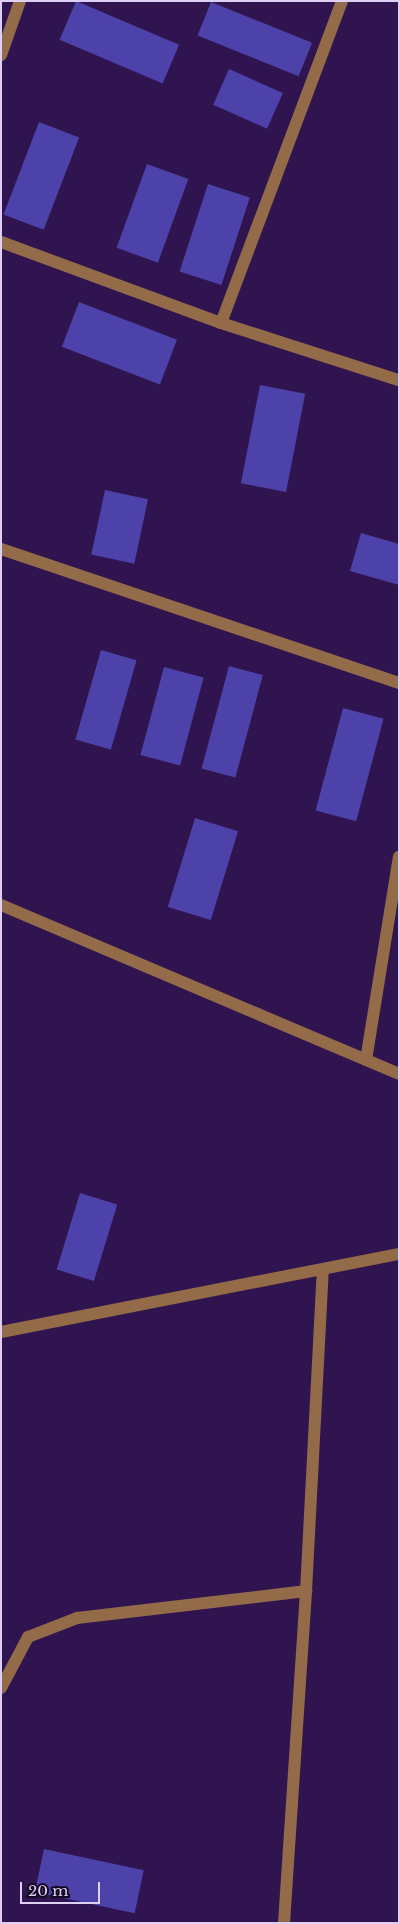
<!DOCTYPE html>
<html>
<head>
<meta charset="utf-8">
<style>
	body { margin:0 }
	#map { position:relative; width:400px; height:1924px; overflow:hidden; background:#30144f; font-family:"Libre Baskerville",serif }
	div>[style] { position:absolute }
	[style*='--x'] { left:calc(var(--x)*1px); top:calc(var(--y)*1px); width:calc(var(--w)*1px); rotate:calc(var(--a)*1deg) }
	.building>* { inset:0; background:#4c42a9; transform-origin:0 0 }
	.minor>* { height:12px; margin:-6px; padding:0 6px; transform-origin:6px; border-radius:6px; background:#936b48 }
	span { translate:-50% -50%; white-space:nowrap; text-align:center; line-height:1.15; -webkit-text-stroke:4.5px #130821; paint-order:stroke }
	.frame { position:absolute; inset:0; border:2px solid #ded0f5; pointer-events:none }
	.scale { position:absolute; left:20px; top:1882px; width:80px; height:22px; box-sizing:border-box; border:2px solid #ded0f5; border-top:0; padding-left:6px; font-size:15px; line-height:18px; white-space:nowrap; color:#ded0f5; -webkit-text-stroke:4px #130821; paint-order:stroke }
</style>
</head>
<body>
<div id="map">
	<div class="building">
		<i style="left:76px;top:1px;width:112px;height:42px;rotate:23deg"></i>
		<i style="left:211px;top:2px;width:109px;height:36px;rotate:22deg"></i>
		<i style="left:229px;top:69px;width:59px;height:39px;rotate:24deg"></i>
		<i style="left:39px;top:122px;width:43px;height:99px;rotate:21deg"></i>
		<i style="left:147px;top:164px;width:44px;height:89px;rotate:20deg"></i>
		<i style="left:208px;top:184px;width:44px;height:92px;rotate:18deg"></i>
		<i style="left:79px;top:302px;width:105px;height:48px;rotate:21deg"></i>
		<i style="left:260px;top:385px;width:46px;height:100px;rotate:11deg"></i>
		<i style="left:105px;top:490px;width:44px;height:66px;rotate:12deg"></i>
		<i style="clip-path:polygon(361px 533px,399px 544px,399px 585px,350px 571px)"></i>
		<i style="left:101px;top:650px;width:37px;height:93px;rotate:16deg"></i>
		<i style="left:229px;top:666px;width:35px;height:106px;rotate:15deg"></i>
		<i style="left:164px;top:667px;width:41px;height:91px;rotate:15deg"></i>
		<i style="left:343px;top:708px;width:42px;height:106px;rotate:15deg"></i>
		<i style="left:195px;top:818px;width:45px;height:93px;rotate:17deg"></i>
		<i style="left:80px;top:1193px;width:39px;height:80px;rotate:17deg"></i>
		<i style="left:44px;top:1849px;width:102px;height:44px;rotate:12deg"></i>
	</div>
	<div class="minor">
		<i style="--x:1;--y:55;--w:57;--a:-70.6"></i>
		<i style="--x:1;--y:242;--w:234;--a:20.2"></i>
		<i style="--x:221;--y:323;--w:187;--a:17.8"></i>
		<i style="--x:221;--y:323;--w:344;--a:-69.4"></i>
		<i style="--x:1;--y:549;--w:420;--a:18.6"></i>
		<i style="--x:1;--y:905;--w:432;--a:23"></i>
		<i style="--x:366;--y:1060;--w:206;--a:-80.8"></i>
		<i style="--x:1;--y:1332;--w:406;--a:-11.1"></i>
		<i style="--x:1;--y:1688;--w:58;--a:-62.1"></i>
		<i style="--x:28;--y:1637;--w:53;--a:-21.2"></i>
		<i style="--x:77;--y:1618;--w:231;--a:-6.7"></i>
		<i style="--x:284;--y:1923;--w:333;--a:-86.2"></i>
		<i style="--x:306;--y:1591;--w:322;--a:-87"></i>
	</div>
	<div class="frame"></div>
	<div class="scale">20 m</div>
</div>
</body>
</html>
